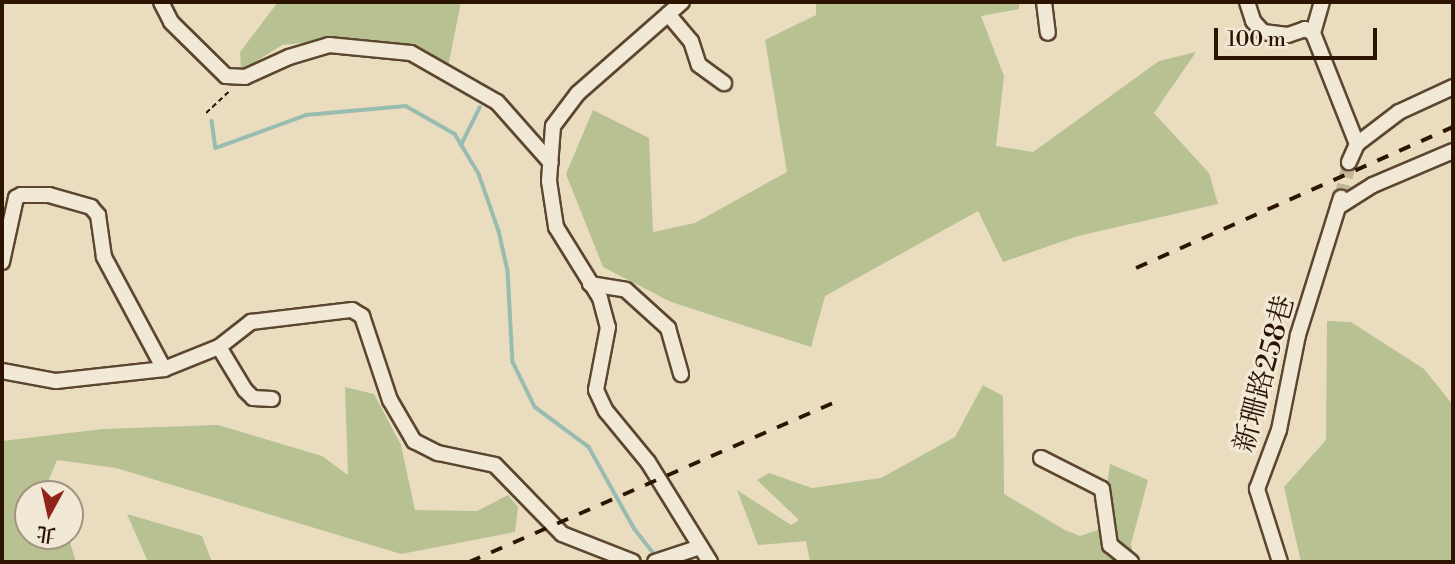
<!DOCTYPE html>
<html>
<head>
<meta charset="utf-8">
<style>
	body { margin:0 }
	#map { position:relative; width:1455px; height:564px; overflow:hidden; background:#eaddbf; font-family:"Libre Bodoni","Noto Serif TC",serif }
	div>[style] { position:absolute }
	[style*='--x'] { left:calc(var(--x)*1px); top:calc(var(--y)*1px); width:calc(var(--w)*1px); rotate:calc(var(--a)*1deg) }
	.green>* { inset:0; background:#b7c192 }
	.stream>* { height:3.5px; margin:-1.75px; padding:0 1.75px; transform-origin:1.75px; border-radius:1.75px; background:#98bcaf }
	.minor-tunnel>* { height:14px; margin-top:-7px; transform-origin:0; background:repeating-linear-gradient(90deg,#c4b599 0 14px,transparent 0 21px) }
	.path>* { height:2px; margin-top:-1px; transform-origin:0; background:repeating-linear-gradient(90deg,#2c1400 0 5px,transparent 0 8.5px) }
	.roads { filter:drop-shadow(2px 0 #5c4630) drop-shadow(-2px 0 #5c4630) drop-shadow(0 2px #5c4630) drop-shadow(0 -2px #5c4630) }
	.minor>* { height:14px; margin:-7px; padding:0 7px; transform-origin:7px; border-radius:7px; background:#f1e9d5 }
	.rail>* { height:3.5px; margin-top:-1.75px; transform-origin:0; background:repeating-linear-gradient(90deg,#2c1400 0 12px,transparent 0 24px) }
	span { translate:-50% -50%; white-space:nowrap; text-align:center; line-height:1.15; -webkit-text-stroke:6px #f1e9d5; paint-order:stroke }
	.street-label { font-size:28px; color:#2c1400 }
	.frame { position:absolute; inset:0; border:4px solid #2c1400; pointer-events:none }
	.north { position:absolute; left:14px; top:480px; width:70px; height:70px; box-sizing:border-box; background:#f1e9d5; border:2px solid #a29480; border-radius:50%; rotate:188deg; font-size:19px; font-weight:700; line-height:28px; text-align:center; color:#2c1400 }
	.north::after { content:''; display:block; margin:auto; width:24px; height:32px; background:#8f2418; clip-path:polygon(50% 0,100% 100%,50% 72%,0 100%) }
	.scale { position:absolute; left:1214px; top:28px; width:163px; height:32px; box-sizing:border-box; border:4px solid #2c1400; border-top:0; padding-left:9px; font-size:21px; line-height:24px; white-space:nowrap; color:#2c1400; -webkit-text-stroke:5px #f1e9d5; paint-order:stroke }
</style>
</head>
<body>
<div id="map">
	<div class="green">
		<i style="clip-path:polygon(278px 2px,461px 2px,447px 72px,329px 40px,282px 45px,241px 71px,240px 52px)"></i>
		<i style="clip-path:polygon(816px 2px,1019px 2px,1019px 9px,981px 16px,1004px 76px,996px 146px,1033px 152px,1159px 61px,1196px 52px,1154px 113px,1209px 173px,1218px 204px,1078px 236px,1003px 262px,978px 211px,825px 296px,811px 347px,671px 302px,603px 267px,566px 174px,593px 110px,649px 138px,653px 232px,695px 223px,787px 172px,765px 40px,816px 15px)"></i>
		<i style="clip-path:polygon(1327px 321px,1351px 322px,1424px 369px,1453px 405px,1453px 562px,1301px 562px,1284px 487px,1326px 440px)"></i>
		<i style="clip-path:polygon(983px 385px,1003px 396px,1004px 494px,1065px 530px,1080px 536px,1101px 529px,1110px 464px,1148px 480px,1131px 544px,1135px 562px,810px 562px,806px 541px,758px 545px,737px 490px,791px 525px,799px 520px,757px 480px,769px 473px,812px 488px,881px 478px,955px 437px)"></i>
		<i style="clip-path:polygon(345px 387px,374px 394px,401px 445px,415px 510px,477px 511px,508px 495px,518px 507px,515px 532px,401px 554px,116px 468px,57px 460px,43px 494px,28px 494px,28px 536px,68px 536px,76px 562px,2px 562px,2px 441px,103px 429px,218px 425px,322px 456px,348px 475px)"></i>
		<i style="clip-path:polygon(127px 514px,202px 536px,212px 562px,148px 562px)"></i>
	</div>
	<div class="stream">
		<i style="--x:212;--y:121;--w:27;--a:82"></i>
		<i style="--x:216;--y:148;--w:96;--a:-20.1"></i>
		<i style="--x:306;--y:115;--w:100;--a:-5.1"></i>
		<i style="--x:406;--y:106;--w:56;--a:29.7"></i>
		<i style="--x:455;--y:134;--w:47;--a:59"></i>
		<i style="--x:479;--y:174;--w:60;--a:70.7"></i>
		<i style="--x:499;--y:231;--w:41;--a:77.3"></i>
		<i style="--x:508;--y:271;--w:91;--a:86.9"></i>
		<i style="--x:513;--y:362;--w:50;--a:63.9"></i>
		<i style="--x:535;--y:407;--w:67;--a:36.5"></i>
		<i style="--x:589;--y:447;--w:93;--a:60.9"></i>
		<i style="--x:634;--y:528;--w:39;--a:52"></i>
		<i style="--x:461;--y:145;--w:42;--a:-63.4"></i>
	</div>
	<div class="minor-tunnel">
		<i style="--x:1341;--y:198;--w:37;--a:-77"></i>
	</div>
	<div class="path">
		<i style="--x:206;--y:113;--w:34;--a:-43"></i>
	</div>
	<div class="roads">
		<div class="minor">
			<i style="--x:161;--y:2;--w:22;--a:63"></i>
			<i style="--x:171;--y:22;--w:77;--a:44.5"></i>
			<i style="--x:226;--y:76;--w:19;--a:3"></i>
			<i style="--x:245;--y:77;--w:48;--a:-24.4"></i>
			<i style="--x:289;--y:57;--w:42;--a:-16.7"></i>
			<i style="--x:329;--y:45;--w:82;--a:5.6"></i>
			<i style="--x:411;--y:53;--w:99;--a:29.7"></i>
			<i style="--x:497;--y:102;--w:81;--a:48.5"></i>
			<i style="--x:682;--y:2;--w:138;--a:138.8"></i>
			<i style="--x:578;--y:93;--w:41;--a:127.1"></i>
			<i style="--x:553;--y:126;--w:55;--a:94.2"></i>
			<i style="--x:549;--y:181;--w:47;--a:81.3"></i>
			<i style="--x:556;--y:227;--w:84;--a:58.2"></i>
			<i style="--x:600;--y:298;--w:30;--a:75"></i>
			<i style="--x:608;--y:327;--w:64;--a:100.8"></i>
			<i style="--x:596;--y:390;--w:23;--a:65"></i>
			<i style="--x:606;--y:411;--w:66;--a:50.5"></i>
			<i style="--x:648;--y:462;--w:118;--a:58.2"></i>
			<i style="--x:1044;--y:2;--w:31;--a:83"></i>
			<i style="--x:1247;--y:2;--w:20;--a:72"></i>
			<i style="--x:1253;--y:21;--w:15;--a:48"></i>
			<i style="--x:1263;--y:32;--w:25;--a:7"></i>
			<i style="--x:1288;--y:35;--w:18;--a:-19"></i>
			<i style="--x:1305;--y:29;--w:9;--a:27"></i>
			<i style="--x:1313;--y:33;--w:119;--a:68.4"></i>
			<i style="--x:1357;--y:144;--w:20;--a:114"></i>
			<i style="--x:668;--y:14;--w:35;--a:50"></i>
			<i style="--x:691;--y:41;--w:25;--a:72"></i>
			<i style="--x:699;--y:65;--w:31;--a:36"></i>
			<i style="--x:1313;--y:33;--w:32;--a:-74"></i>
			<i style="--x:1357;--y:144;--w:53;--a:-37.3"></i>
			<i style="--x:1399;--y:112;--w:60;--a:-24.8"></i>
			<i style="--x:1338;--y:207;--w:41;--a:-32.2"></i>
			<i style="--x:1373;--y:185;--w:87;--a:-23"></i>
			<i style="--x:2;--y:262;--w:66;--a:-77.7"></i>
			<i style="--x:16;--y:198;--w:6;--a:-31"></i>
			<i style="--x:21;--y:195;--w:28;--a:0"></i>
			<i style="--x:49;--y:195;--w:44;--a:15.9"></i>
			<i style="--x:91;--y:207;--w:11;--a:49"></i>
			<i style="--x:98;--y:215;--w:42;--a:81.9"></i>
			<i style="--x:104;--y:257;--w:127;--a:61.8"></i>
			<i style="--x:590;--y:284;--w:36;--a:9"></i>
			<i style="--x:626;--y:290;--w:57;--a:42.1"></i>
			<i style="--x:668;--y:328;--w:48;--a:74.2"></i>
			<i style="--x:219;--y:347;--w:50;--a:58.8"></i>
			<i style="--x:245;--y:390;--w:11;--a:45"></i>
			<i style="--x:253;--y:398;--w:19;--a:3"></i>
			<i style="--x:2;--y:371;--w:55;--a:10.5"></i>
			<i style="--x:56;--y:381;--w:109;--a:-6.3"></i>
			<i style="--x:164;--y:369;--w:59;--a:-21.8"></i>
			<i style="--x:219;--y:347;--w:41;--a:-38"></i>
			<i style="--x:251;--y:322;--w:102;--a:-6.8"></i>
			<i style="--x:352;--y:310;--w:12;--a:31"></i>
			<i style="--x:362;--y:316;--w:89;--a:71.6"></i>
			<i style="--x:390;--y:400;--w:48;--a:59.7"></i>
			<i style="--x:414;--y:441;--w:27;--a:27"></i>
			<i style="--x:438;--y:453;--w:58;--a:11.9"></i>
			<i style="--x:495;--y:465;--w:96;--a:45.8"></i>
			<i style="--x:562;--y:534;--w:76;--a:21.5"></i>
			<i style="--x:1041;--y:458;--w:68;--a:26.9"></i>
			<i style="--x:1102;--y:489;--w:57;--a:81.9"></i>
			<i style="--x:1110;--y:545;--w:27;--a:39"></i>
			<i style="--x:655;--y:562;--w:47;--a:-18.4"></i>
			<i style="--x:1280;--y:562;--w:77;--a:-107.5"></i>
			<i style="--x:1257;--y:489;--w:63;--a:-69.6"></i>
			<i style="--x:1279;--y:430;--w:97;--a:-78.7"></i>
			<i style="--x:1298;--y:335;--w:144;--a:-72.6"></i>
		</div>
	</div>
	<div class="rail">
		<i style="--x:1136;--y:268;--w:347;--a:-24"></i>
		<i style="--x:469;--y:562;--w:404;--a:-23.6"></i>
	</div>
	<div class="street-label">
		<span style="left:1265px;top:374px;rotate:-75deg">新珊路258巷</span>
	</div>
	<div class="frame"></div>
	<div class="north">北</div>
	<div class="scale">100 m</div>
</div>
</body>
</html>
